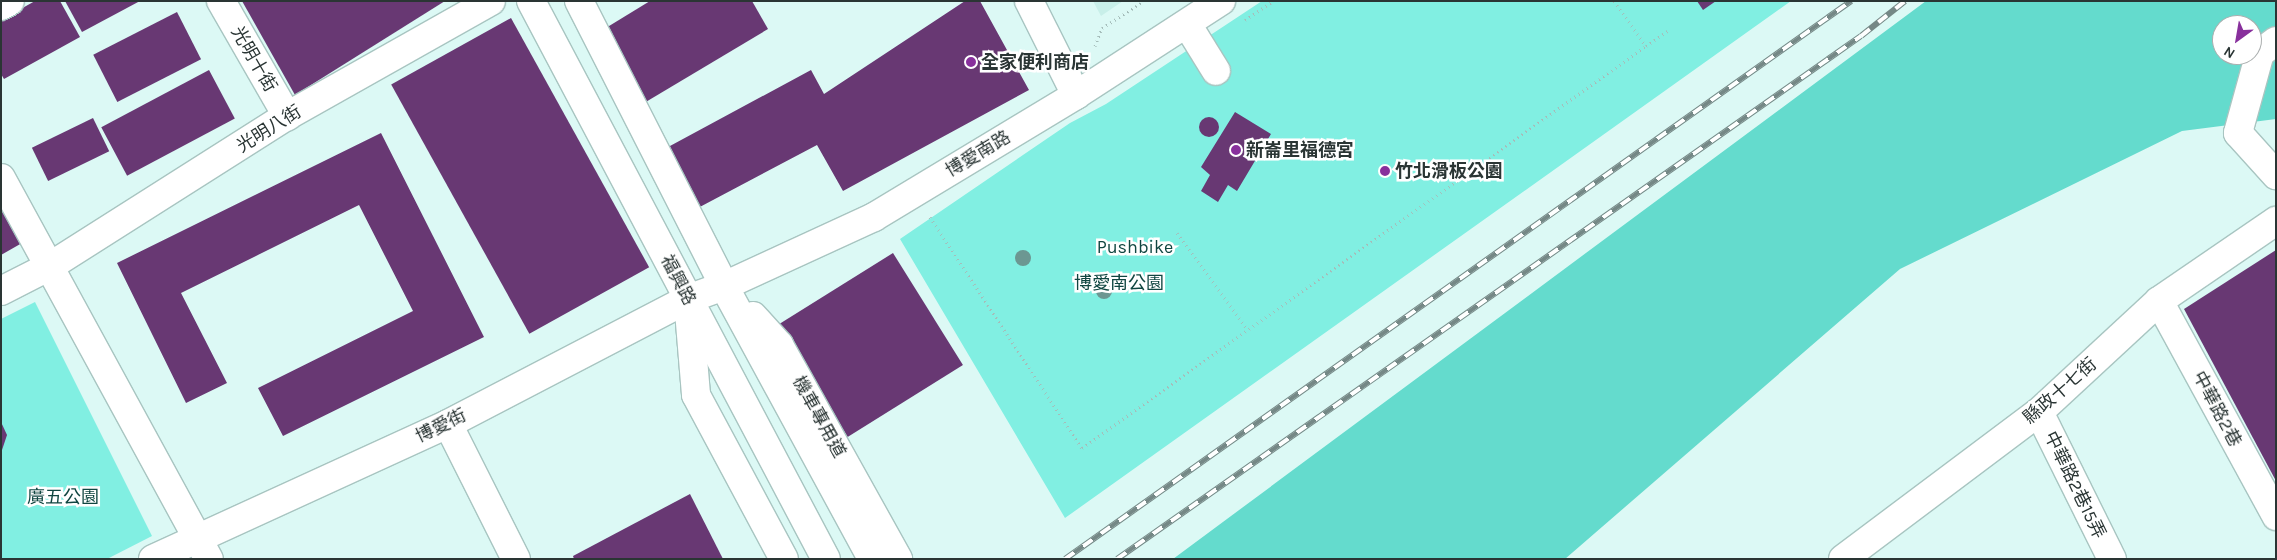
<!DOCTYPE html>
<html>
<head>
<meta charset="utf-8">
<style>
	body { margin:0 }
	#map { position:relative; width:2277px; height:560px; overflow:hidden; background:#dcf9f5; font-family:Karla,"Noto Sans TC",sans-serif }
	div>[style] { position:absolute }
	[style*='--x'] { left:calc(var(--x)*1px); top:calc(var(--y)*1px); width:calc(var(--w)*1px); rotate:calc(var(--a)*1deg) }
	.built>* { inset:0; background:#c8efe9 }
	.green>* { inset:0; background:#81efe2 }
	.forest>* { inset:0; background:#64dbcd }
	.building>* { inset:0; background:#683873; transform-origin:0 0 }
	.round { border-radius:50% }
	.path>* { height:3px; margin-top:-1.5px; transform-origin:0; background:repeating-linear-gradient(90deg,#a5bdba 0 1px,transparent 0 5px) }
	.roads { filter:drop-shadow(1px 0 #a8c5c1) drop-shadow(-1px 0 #a8c5c1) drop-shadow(0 1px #a8c5c1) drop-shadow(0 -1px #a8c5c1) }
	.minor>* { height:28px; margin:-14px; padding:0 14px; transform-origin:14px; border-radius:14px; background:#fff }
	.rail>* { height:5.5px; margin-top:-2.75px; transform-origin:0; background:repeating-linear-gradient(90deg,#fff 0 11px,#758886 0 22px); box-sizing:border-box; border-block:1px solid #758886 }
	.trees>* { width:16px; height:16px; margin:-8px; border-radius:50%; background:#6c9792 }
	.dots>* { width:14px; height:14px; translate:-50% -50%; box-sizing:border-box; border:2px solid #fff; border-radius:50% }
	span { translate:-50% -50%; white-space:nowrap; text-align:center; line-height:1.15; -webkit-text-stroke:5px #fff; paint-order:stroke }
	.street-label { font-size:18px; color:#2a3534 }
	.poi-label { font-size:18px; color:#2a3534; font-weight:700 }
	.left { translate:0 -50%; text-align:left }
	.park-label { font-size:18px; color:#104641 }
	.frame { position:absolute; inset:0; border:2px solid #2a3534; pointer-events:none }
	.north { position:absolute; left:2212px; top:15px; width:50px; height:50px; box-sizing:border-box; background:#fff; border:1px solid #aaaeae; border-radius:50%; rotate:212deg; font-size:14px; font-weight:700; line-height:20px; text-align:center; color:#2a3534 }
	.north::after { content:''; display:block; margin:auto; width:18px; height:22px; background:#88309c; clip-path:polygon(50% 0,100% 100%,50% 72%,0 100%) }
</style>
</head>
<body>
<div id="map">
	<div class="built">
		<i style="clip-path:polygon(1093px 1px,1123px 1px,1101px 16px)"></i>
	</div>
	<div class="green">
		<i style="clip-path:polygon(1262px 1px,1791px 1px,1065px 518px,900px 239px,1070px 123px,1106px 104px)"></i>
		<i style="clip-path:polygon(35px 302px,152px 536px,107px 559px,1px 559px,1px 319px)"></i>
	</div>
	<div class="forest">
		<i style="clip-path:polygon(evenodd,1926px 1px,2276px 1px,2276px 119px,2182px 131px,1900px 269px,1565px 559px,1173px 559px,1926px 1px,2222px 25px,2252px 25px,2252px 55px,2222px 55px,2222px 25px)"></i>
	</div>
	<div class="building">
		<i style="clip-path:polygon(35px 1px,60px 1px,80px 37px,4px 79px,1px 74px,1px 20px)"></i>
		<i style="clip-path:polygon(65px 1px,140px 1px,82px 32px)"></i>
		<i style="clip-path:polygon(242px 1px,445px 1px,295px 95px)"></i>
		<i style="clip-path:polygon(650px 1px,752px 1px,768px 29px,634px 109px,596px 34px)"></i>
		<i style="clip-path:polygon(965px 1px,980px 1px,1029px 90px,843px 191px,817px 145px,696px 209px,657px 153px,811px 70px,824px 94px)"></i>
		<i style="clip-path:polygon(1697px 1px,1716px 1px,1703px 10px)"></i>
		<i style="left:177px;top:12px;width:53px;height:94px;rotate:63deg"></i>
		<i style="left:511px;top:18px;width:285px;height:137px;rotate:61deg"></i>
		<i style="left:209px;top:70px;width:55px;height:122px;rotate:62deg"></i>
		<i style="clip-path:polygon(1235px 112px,1271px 134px,1237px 191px,1228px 185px,1218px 202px,1201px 191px,1210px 175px,1201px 167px)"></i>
		<i class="round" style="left:1199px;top:117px;width:20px;height:20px"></i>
		<i style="left:93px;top:118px;width:37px;height:68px;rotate:64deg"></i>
		<i style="clip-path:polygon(381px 133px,484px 337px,283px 436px,258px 388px,413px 311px,359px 205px,181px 293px,227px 383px,186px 403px,117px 263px)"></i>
		<i style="clip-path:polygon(1px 209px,22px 243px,1px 255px)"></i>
		<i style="clip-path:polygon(2276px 250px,2276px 481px,2184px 309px)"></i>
		<i style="left:893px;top:253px;width:132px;height:136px;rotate:58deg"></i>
		<i style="clip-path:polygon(1px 422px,7px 435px,1px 453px)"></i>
		<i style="clip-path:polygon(690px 494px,723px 559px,574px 559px,573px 556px)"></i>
	</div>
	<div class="path">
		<i style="--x:1614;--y:1;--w:55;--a:54.6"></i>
		<i style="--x:1646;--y:46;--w:29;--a:-35"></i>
		<i style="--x:1245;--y:20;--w:34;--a:-34"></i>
		<i style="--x:1095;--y:46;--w:19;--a:-69"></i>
		<i style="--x:1102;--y:28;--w:50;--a:-32.7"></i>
		<i style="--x:930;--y:217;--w:277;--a:56.7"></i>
		<i style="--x:1082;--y:448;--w:693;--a:-35.48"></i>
		<i style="--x:1177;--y:233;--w:120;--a:53.8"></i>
	</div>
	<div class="roads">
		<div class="minor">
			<i style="--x:221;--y:1;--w:133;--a:60.1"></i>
			<i style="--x:531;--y:1;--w:631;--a:62.14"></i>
			<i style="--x:579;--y:1;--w:320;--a:63"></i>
			<i style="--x:724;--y:286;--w:311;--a:61.5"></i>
			<i style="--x:1029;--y:1;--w:105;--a:63.4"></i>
			<i style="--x:1;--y:6;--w:10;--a:-29"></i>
			<i style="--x:1187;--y:24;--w:55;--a:58.3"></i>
			<i style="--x:2276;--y:41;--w:20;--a:143"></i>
			<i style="--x:2260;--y:53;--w:83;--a:105.4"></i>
			<i style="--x:2238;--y:133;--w:57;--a:47.9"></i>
			<i style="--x:1;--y:178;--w:434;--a:61.4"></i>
			<i style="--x:1;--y:291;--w:57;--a:-27"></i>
			<i style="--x:52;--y:265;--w:278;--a:-32.4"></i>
			<i style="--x:287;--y:116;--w:234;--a:-29.4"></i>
			<i style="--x:2159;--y:301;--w:245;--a:61.4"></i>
			<i style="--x:689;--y:311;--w:84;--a:85.2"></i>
			<i style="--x:696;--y:395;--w:186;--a:61.8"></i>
			<i style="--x:753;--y:316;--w:39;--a:48"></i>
			<i style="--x:779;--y:345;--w:245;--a:60.9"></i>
			<i style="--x:2039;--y:412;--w:164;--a:63.6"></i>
			<i style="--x:448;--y:424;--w:151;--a:63.3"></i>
			<i style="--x:153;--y:559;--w:324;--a:-24.6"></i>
			<i style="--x:448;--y:424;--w:271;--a:-27.5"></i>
			<i style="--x:688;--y:299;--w:38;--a:-20"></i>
			<i style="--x:724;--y:286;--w:165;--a:-24.7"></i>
			<i style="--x:874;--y:217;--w:236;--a:-31.1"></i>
			<i style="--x:1076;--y:95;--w:173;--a:-33"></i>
			<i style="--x:1843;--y:559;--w:245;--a:-36.9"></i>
			<i style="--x:2039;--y:412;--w:163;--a:-42.8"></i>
			<i style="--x:2159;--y:301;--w:142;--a:-34.4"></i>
		</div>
	</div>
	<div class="rail">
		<i style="--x:1065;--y:559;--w:964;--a:-35.37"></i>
		<i style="--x:1117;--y:559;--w:909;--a:-35.11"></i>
		<i style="--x:1861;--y:36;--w:56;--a:-38.5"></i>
	</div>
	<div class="trees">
		<i style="left:1023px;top:258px"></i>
		<i style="left:1104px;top:291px"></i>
	</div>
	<div class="dots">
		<i style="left:971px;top:62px;background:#88309c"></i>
		<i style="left:1236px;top:150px;background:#88309c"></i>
		<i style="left:1385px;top:171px;background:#88309c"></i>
	</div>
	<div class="street-label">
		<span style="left:254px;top:59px;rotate:60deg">光明十街</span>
		<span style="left:269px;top:129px;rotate:-32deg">光明八街</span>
		<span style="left:978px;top:154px;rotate:-31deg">博愛南路</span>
		<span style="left:678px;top:280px;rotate:62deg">福興路</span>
		<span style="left:2060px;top:391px;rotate:-41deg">縣政十七街</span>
		<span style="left:2217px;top:409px;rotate:62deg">中華路2巷</span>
		<span style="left:819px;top:417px;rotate:61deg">機車專用道</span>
		<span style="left:441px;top:426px;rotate:-26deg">博愛街</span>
		<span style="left:2075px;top:485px;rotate:64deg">中華路2巷15弄</span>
	</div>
	<div class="poi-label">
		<span class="left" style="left:981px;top:62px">全家便利商店</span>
		<span class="left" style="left:1246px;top:150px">新崙里福德宮</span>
		<span class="left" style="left:1395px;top:171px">竹北滑板公園</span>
	</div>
	<div class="park-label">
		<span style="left:1135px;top:247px">Pushbike</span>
		<span style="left:1119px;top:283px">博愛南公園</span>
		<span style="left:63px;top:497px">廣五公園</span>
	</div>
	<div class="frame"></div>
	<div class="north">N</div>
</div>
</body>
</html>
